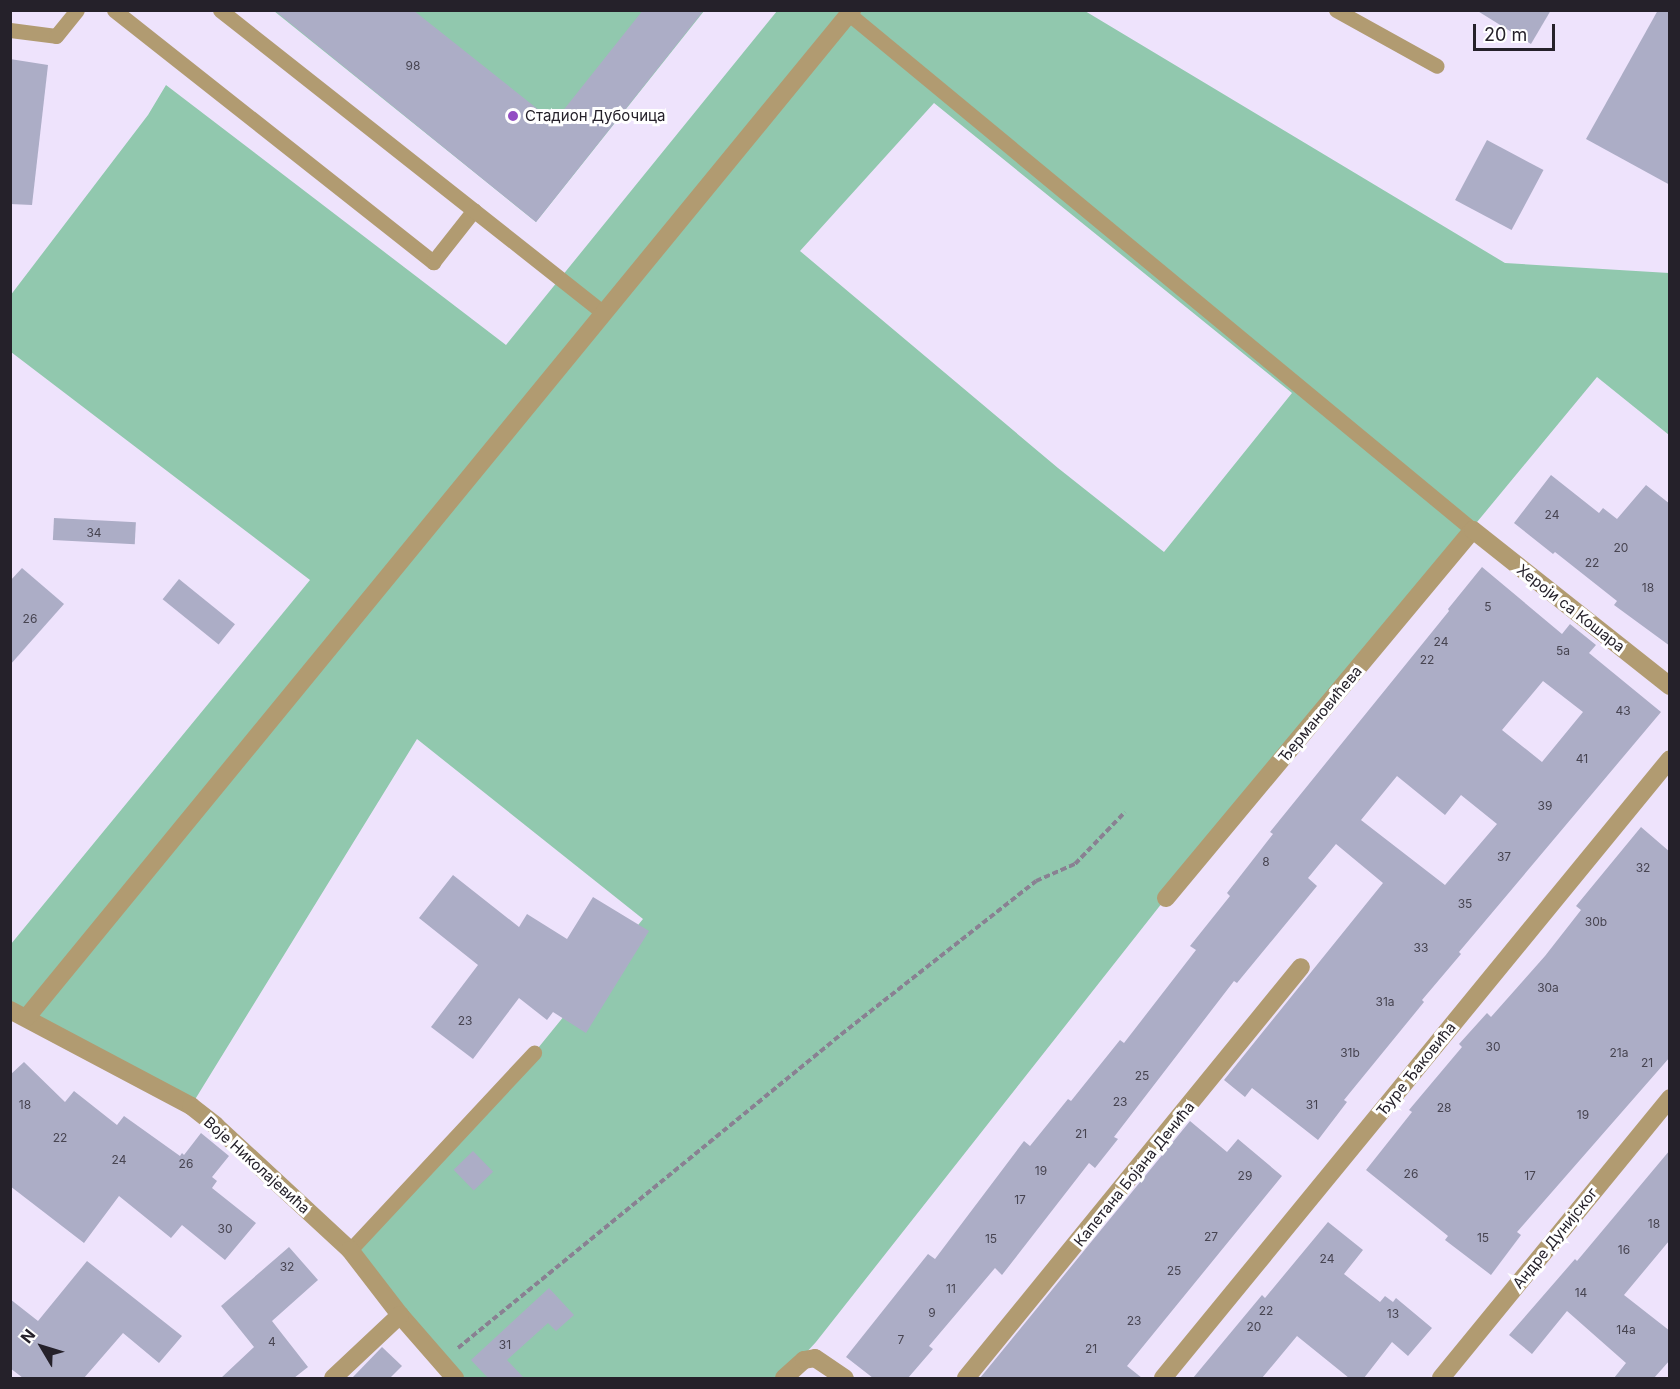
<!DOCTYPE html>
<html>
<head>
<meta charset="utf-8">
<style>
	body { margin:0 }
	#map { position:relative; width:1680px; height:1389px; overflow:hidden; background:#eee3fc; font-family:Inter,sans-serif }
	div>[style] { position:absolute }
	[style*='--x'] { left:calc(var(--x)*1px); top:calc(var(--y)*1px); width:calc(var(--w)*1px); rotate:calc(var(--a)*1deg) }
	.green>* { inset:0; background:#91c8ae }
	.building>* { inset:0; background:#acadc6; transform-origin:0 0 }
	.path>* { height:4px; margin-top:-2px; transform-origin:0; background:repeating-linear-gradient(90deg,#898192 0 6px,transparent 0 9px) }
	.lane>* { height:15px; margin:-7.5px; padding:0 7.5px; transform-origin:7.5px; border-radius:7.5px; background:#b19b71 }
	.street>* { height:18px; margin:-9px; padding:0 9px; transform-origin:9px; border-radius:9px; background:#b19b71 }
	.dots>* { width:16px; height:16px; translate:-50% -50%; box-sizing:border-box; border:3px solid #fff; border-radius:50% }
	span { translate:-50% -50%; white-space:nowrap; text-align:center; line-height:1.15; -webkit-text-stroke:6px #fff; paint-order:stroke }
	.number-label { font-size:12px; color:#474451 }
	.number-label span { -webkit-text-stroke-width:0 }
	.poi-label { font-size:15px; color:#25212a }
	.left { translate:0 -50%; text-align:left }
	.street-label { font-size:15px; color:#25212a }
	.frame { position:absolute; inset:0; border:12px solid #25212a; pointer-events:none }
	.north { position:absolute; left:12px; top:1317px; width:60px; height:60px; -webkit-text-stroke:4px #fff; paint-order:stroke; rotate:308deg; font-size:16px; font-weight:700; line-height:24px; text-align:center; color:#25212a }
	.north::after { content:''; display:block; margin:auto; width:21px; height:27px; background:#25212a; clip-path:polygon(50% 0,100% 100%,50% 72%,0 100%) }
	.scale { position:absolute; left:1473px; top:24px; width:82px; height:27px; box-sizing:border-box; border:3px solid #25212a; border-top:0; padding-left:8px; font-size:18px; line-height:21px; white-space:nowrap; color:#25212a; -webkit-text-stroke:4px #fff; paint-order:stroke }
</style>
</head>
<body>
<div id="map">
	<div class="green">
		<i style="clip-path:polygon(274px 11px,704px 11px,536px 222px)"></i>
		<i style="clip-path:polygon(evenodd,777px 11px,1085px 11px,1505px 263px,1669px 273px,1669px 435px,1597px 377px,1166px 898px,816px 1342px,783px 1378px,462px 1378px,350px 1250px,534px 1053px,643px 919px,417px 739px,191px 1106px,11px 1010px,11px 944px,310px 580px,11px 352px,10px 296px,148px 115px,166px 85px,506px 345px,777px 11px,934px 103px,1292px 393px,1164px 552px,1058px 468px,800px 251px,934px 103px)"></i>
	</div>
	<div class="building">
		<i style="clip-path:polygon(274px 10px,413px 10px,554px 122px,643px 10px,704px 10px,536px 222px)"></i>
		<i style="clip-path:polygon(1476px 10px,1551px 10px,1531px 44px)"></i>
		<i style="clip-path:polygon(1658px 10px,1670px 10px,1670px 185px,1586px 139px)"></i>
		<i style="clip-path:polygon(10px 59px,48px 65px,32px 205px,10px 204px)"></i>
		<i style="left:1487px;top:140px;width:64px;height:68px;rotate:28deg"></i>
		<i style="clip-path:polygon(1551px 475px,1599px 513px,1603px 508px,1617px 519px,1646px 485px,1670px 504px,1670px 646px,1614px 605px,1617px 601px,1555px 552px,1553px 554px,1514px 523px)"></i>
		<i style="left:54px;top:518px;width:82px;height:22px;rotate:3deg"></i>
		<i style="clip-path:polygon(evenodd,1482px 567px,1562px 634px,1570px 624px,1596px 645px,1589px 653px,1661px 712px,1459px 952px,1461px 954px,1422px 1000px,1424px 1002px,1344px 1100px,1347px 1102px,1318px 1140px,1252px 1088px,1245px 1097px,1224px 1080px,1383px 883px,1336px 844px,1308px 878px,1317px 886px,1237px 983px,1234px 981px,1114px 1137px,1118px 1139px,1095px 1168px,1089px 1163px,1002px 1275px,995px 1268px,929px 1346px,933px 1349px,908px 1378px,873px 1378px,846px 1357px,928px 1254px,935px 1259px,1024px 1141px,1030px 1146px,1068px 1099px,1071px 1101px,1120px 1040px,1124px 1043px,1196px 950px,1190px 946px,1230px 896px,1227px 893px,1273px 834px,1270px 832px,1449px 611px,1448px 609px,1482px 567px,1543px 681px,1583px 712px,1542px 762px,1502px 730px,1543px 681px,1482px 567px,1397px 776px,1445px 815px,1461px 795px,1497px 824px,1445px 885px,1361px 820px,1397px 776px)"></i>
		<i style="clip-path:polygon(22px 568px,64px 604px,10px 665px,10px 581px)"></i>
		<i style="left:179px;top:579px;width:72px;height:26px;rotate:39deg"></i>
		<i style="clip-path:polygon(1641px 827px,1670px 852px,1670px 1057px,1517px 1232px,1521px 1235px,1491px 1275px,1445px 1240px,1448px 1236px,1366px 1170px,1412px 1112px,1409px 1110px,1462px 1047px,1459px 1044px,1487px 1013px,1491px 1017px,1545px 956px,1581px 910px,1576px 906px)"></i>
		<i style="clip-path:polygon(453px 875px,519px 927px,527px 914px,567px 939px,593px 897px,649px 931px,586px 1033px,553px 1012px,547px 1020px,519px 998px,473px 1059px,431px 1027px,478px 965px,419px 918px)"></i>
		<i style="clip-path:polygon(24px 1062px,65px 1102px,74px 1091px,117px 1125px,124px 1116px,180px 1156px,182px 1153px,184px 1155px,201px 1133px,229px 1156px,212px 1177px,217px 1181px,212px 1188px,256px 1223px,225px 1260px,182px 1225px,171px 1238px,119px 1196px,84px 1243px,10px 1186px,10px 1075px)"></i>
		<i style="clip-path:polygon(1190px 1121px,1227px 1152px,1238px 1139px,1282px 1176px,1127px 1366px,1142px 1378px,980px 1378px)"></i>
		<i style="clip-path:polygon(1670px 1150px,1669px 1241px,1624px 1295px,1670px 1331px,1670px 1360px,1654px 1378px,1614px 1378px,1626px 1363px,1567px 1311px,1532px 1354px,1509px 1335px,1575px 1259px,1577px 1261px)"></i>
		<i style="left:473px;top:1151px;width:29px;height:27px;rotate:46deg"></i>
		<i style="clip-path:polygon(1328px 1222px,1363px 1250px,1344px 1274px,1380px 1302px,1385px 1296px,1393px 1302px,1396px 1298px,1432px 1328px,1408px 1356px,1392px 1342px,1364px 1378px,1349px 1378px,1297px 1336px,1262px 1378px,1193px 1378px,1262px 1295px,1265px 1298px)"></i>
		<i style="clip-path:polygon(289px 1247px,318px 1280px,272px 1321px,308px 1367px,294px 1378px,221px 1378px,254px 1347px,221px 1306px)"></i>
		<i style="clip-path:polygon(87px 1261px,182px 1336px,159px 1363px,123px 1333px,84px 1378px,23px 1378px,10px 1368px,10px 1299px,38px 1321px)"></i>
		<i style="clip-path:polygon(549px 1288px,574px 1315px,556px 1331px,548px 1323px,507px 1360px,524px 1378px,488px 1378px,471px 1360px)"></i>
		<i style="clip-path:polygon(382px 1347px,402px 1366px,390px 1378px,352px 1378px)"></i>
	</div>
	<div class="path">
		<i style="--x:458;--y:1348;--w:486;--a:-39.3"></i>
		<i style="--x:834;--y:1040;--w:257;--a:-38.2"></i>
		<i style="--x:1036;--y:881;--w:43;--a:-23.6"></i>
		<i style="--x:1075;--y:864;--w:72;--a:-46.1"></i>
	</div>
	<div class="lane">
		<i style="--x:114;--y:10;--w:407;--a:38.3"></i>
		<i style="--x:433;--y:262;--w:66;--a:-51.7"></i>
		<i style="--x:220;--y:10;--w:489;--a:38.3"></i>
		<i style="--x:1336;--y:10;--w:115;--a:29"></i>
		<i style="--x:849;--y:14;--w:810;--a:39.59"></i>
		<i style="--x:10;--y:30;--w:46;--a:7.4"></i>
		<i style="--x:56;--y:36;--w:33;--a:-51"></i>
		<i style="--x:350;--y:1250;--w:270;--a:-47"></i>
	</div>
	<div class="street">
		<i style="--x:1166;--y:898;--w:479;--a:-50.2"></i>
		<i style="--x:1473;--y:530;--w:251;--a:38.4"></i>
		<i style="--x:10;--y:1010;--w:205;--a:27.9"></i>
		<i style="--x:191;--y:1106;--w:31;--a:38"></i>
		<i style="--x:215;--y:1125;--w:184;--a:42.8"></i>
		<i style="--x:350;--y:1250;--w:82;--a:52.4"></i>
		<i style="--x:400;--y:1315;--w:84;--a:48.9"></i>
		<i style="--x:27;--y:1017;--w:1302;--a:-50.67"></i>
		<i style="--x:333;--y:1378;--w:92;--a:-43.2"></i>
		<i style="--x:784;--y:1378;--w:27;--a:-42"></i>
		<i style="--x:804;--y:1360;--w:11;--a:-10"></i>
		<i style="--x:815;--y:1358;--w:36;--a:34"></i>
		<i style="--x:966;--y:1378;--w:530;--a:-50.82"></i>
		<i style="--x:1163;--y:1378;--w:800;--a:-50.68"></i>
		<i style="--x:1441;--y:1378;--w:362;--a:-50.7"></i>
	</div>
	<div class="dots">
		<i style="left:513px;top:116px;background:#934ec3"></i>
	</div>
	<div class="number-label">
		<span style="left:413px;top:66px">98</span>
		<span style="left:1552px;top:515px">24</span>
		<span style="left:94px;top:533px">34</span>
		<span style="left:1621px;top:548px">20</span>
		<span style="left:1592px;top:563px">22</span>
		<span style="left:1648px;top:588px">18</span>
		<span style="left:1488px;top:607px">5</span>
		<span style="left:30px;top:619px">26</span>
		<span style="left:1441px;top:642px">24</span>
		<span style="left:1563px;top:651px">5a</span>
		<span style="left:1427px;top:660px">22</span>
		<span style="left:1623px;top:711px">43</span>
		<span style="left:1582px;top:759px">41</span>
		<span style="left:1545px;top:806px">39</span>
		<span style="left:1504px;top:857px">37</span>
		<span style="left:1266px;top:862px">8</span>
		<span style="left:1643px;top:868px">32</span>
		<span style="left:1465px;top:904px">35</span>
		<span style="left:1596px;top:922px">30b</span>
		<span style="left:1421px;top:948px">33</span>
		<span style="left:1548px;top:988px">30a</span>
		<span style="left:1385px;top:1002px">31a</span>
		<span style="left:465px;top:1021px">23</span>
		<span style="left:1493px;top:1047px">30</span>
		<span style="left:1350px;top:1053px">31b</span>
		<span style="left:1619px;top:1053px">21a</span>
		<span style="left:1647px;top:1063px">21</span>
		<span style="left:1142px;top:1076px">25</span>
		<span style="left:1120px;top:1102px">23</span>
		<span style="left:25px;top:1105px">18</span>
		<span style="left:1312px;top:1105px">31</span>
		<span style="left:1444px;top:1108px">28</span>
		<span style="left:1583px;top:1115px">19</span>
		<span style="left:1081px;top:1134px">21</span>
		<span style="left:60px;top:1138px">22</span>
		<span style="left:119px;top:1160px">24</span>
		<span style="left:186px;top:1164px">26</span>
		<span style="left:1041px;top:1171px">19</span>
		<span style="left:1411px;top:1174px">26</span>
		<span style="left:1245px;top:1176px">29</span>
		<span style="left:1530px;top:1176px">17</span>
		<span style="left:1020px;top:1200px">17</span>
		<span style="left:1654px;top:1224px">18</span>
		<span style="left:225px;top:1229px">30</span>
		<span style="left:1211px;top:1237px">27</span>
		<span style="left:1483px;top:1238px">15</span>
		<span style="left:991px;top:1239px">15</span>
		<span style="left:1624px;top:1250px">16</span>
		<span style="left:1327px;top:1259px">24</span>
		<span style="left:287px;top:1267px">32</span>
		<span style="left:1174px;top:1271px">25</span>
		<span style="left:951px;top:1289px">11</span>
		<span style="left:1581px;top:1293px">14</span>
		<span style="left:1266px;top:1311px">22</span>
		<span style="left:932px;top:1313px">9</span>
		<span style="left:1393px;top:1314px">13</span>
		<span style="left:1134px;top:1321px">23</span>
		<span style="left:1254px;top:1327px">20</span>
		<span style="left:1626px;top:1330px">14a</span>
		<span style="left:901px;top:1340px">7</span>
		<span style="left:272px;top:1342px">4</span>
		<span style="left:505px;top:1345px">31</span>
		<span style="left:1091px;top:1349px">21</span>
	</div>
	<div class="poi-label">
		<span class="left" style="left:525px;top:116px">Стадион Дубочица</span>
	</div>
	<div class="street-label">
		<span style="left:1571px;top:608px;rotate:38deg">Хероји са Кошара</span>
		<span style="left:1320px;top:714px;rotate:-50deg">Ђермановићева</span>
		<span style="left:1416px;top:1069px;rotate:-51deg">Ђуре Ђаковића</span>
		<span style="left:257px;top:1165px;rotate:42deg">Воје Николајевића</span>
		<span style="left:1134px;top:1174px;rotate:-51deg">Капетана Бојана Денића</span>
		<span style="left:1555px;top:1238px;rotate:-51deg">Андре Дунијског</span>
	</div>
	<div class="frame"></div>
	<div class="north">N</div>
	<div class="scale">20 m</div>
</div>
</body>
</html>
